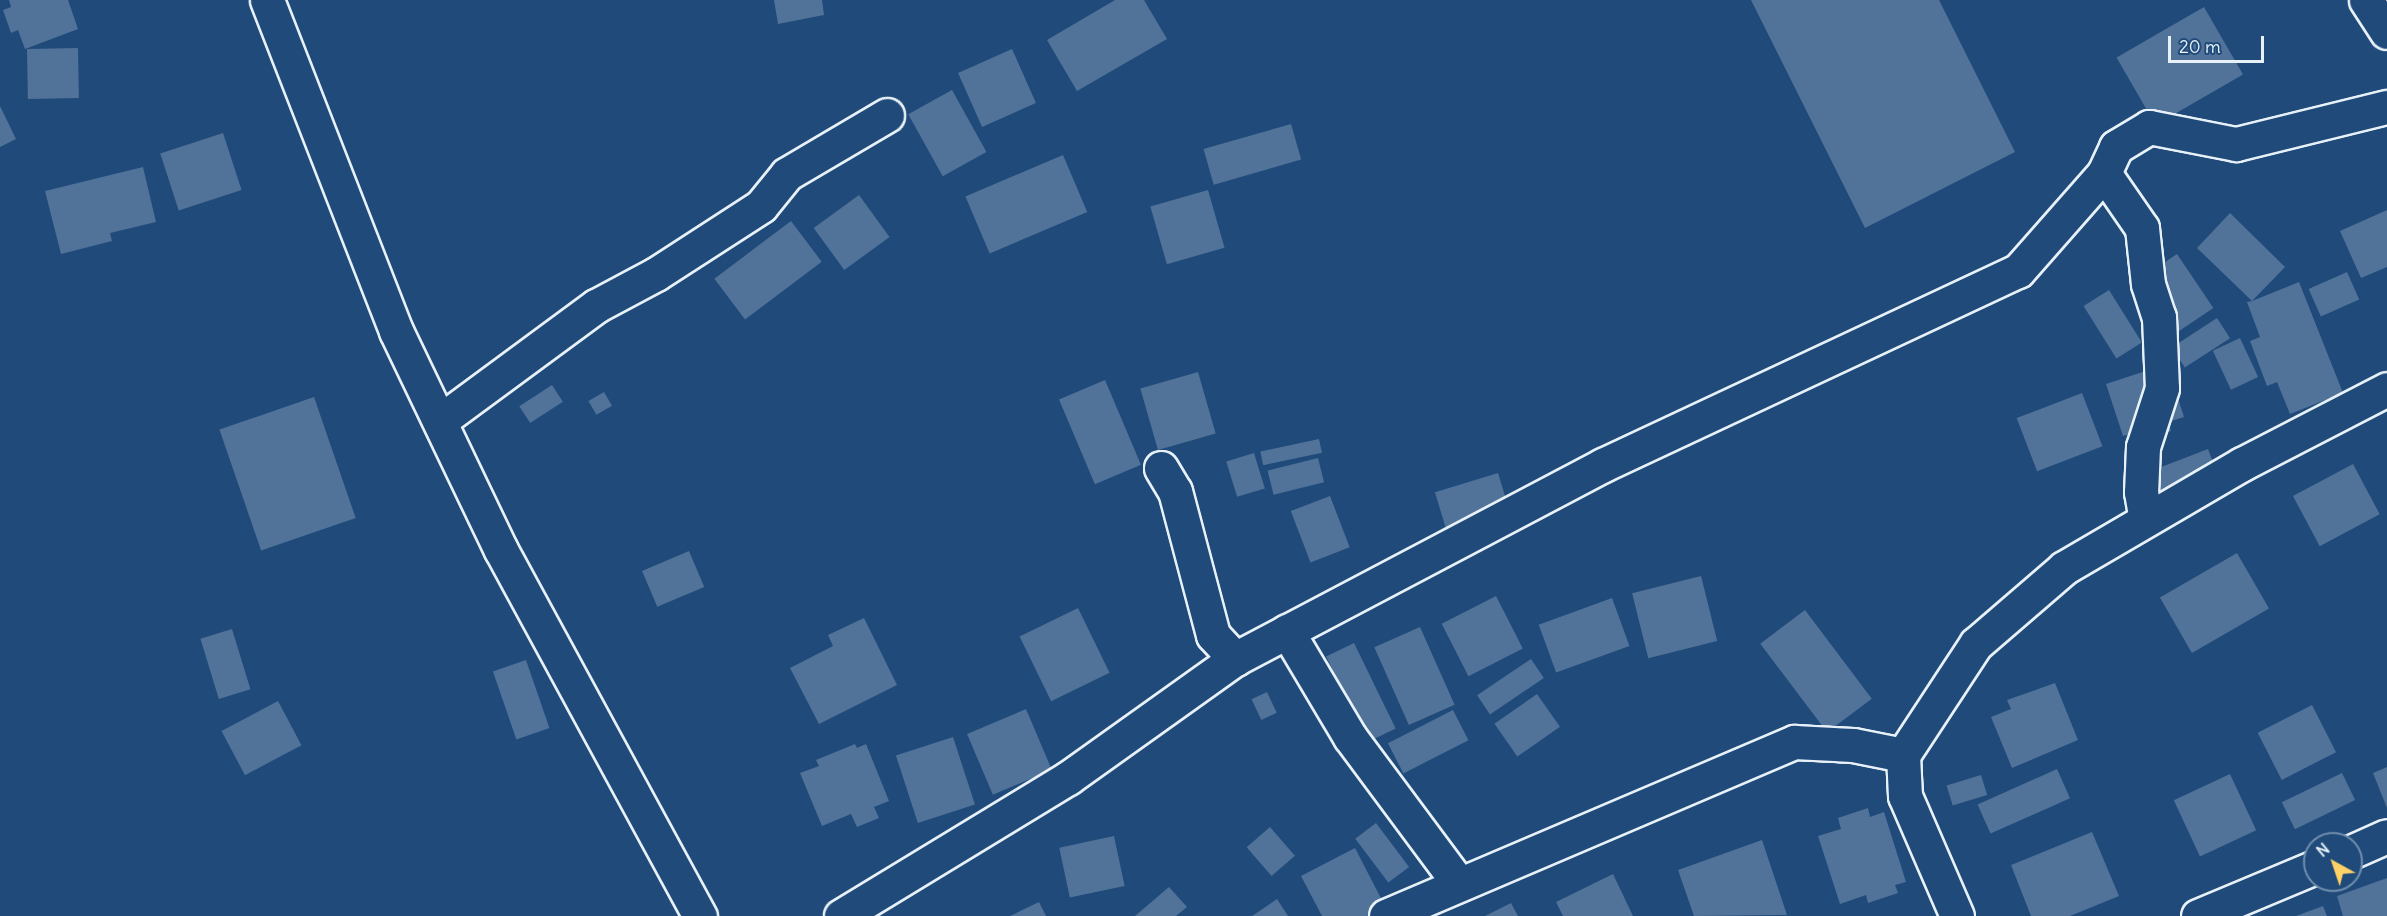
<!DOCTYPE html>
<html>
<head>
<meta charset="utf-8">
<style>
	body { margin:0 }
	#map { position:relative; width:2387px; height:916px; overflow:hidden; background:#1f4a7a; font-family:Delius,sans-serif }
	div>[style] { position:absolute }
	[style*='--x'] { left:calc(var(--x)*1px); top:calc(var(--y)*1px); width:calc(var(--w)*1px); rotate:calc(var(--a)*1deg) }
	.building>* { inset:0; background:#517399; transform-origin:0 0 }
	.roads { filter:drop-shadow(2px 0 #e8f1f8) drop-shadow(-2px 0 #e8f1f8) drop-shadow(0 2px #e8f1f8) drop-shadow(0 -2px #e8f1f8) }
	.street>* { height:33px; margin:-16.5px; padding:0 16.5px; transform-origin:16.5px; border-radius:16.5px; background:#1f4a7a }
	span { translate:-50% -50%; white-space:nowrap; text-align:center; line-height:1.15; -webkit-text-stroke:4.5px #1f4a7a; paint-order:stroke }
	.north { position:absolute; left:2303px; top:832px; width:60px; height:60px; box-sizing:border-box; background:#1f4a7a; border:2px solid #6f8dac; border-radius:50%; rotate:320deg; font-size:16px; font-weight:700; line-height:24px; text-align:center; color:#e8f1f8 }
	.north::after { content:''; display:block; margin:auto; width:21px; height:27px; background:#ffd166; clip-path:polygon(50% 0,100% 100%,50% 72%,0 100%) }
	.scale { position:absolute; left:2168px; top:36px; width:96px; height:27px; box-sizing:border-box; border:3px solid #e8f1f8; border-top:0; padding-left:8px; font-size:18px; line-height:21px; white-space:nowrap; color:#e8f1f8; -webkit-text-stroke:4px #1f4a7a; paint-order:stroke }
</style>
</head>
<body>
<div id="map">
	<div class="building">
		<i style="clip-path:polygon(9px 0,68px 0,78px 29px,25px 49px,18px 30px,11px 33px,3px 10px,11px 7px)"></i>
		<i style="clip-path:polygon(774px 0,822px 0,824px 15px,778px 24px)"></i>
		<i style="clip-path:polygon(1115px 0,1144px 0,1167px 39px,1077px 91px,1047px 40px)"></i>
		<i style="clip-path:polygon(1751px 0,1939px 0,2015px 152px,1865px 228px)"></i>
		<i style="left:2204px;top:7px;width:78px;height:101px;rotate:60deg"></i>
		<i style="left:78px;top:48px;width:50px;height:51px;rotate:89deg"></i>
		<i style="left:1012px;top:49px;width:59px;height:59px;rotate:66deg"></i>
		<i style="left:952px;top:90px;width:71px;height:50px;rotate:61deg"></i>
		<i style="clip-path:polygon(0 106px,16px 139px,0 147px)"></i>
		<i style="left:1291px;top:124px;width:37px;height:91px;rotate:74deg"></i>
		<i style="left:223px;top:133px;width:60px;height:66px;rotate:72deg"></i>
		<i style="left:1063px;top:155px;width:62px;height:106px;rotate:67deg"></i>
		<i style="clip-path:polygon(143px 167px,156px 222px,110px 233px,112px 241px,61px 254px,45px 191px)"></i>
		<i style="left:1208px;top:190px;width:60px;height:60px;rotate:74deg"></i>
		<i style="left:859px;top:195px;width:52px;height:56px;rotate:54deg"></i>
		<i style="clip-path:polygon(2387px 210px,2387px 267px,2361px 278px,2340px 231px)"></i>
		<i style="clip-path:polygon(2230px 213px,2285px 267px,2252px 301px,2299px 282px,2343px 393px,2290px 414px,2277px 382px,2267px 386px,2250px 341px,2260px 337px,2247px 302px,2252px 301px,2197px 248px)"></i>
		<i style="left:791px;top:221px;width:51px;height:96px;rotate:53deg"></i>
		<i style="left:2177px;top:254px;width:65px;height:56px;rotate:56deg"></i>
		<i style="left:2347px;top:272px;width:30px;height:42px;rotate:66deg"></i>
		<i style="left:2109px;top:290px;width:62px;height:30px;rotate:58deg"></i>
		<i style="left:2217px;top:318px;width:24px;height:54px;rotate:57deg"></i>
		<i style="left:2240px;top:338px;width:43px;height:30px;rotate:65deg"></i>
		<i style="clip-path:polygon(2167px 364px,2184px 417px,2168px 422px,2171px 431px,2146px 440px,2142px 430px,2123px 436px,2106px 384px)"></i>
		<i style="left:1198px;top:372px;width:64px;height:60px;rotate:74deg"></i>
		<i style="left:1105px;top:380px;width:92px;height:50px;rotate:67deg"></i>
		<i style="left:552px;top:385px;width:20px;height:39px;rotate:57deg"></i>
		<i style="left:604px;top:392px;width:16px;height:18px;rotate:60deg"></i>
		<i style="left:2082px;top:393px;width:57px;height:70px;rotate:69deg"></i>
		<i style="left:314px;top:397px;width:128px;height:100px;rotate:71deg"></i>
		<i style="left:1319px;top:439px;width:14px;height:60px;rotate:78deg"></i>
		<i style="left:2208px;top:449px;width:39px;height:64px;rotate:69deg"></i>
		<i style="left:1254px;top:453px;width:37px;height:29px;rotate:73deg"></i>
		<i style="left:1318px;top:458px;width:25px;height:52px;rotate:76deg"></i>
		<i style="left:2353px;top:464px;width:57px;height:68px;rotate:62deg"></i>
		<i style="left:1498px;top:473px;width:51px;height:66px;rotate:73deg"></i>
		<i style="left:1330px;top:496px;width:55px;height:42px;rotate:69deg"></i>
		<i style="left:689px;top:551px;width:39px;height:51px;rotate:67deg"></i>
		<i style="left:2237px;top:553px;width:64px;height:89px;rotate:60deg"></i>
		<i style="left:1701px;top:576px;width:67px;height:71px;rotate:76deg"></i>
		<i style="left:1496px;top:596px;width:59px;height:61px;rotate:63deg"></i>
		<i style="left:1612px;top:598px;width:51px;height:78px;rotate:70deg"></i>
		<i style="left:1078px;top:608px;width:72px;height:65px;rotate:64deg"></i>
		<i style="left:1805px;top:610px;width:111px;height:56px;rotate:53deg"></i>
		<i style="clip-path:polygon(864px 618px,897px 685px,819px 724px,790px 668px,833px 646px,828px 635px)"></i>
		<i style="left:1420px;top:627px;width:85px;height:50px;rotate:66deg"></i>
		<i style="left:232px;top:629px;width:63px;height:33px;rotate:73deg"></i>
		<i style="left:1354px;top:643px;width:95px;height:31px;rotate:64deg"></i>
		<i style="left:1531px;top:659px;width:23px;height:65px;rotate:56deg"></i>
		<i style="left:526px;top:660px;width:72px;height:35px;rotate:71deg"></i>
		<i style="clip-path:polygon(2055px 683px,2078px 740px,2012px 768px,1991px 717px,2011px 709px,2007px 700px)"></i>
		<i style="left:1267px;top:692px;width:23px;height:17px;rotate:65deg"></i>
		<i style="left:1537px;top:694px;width:40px;height:52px;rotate:55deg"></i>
		<i style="left:278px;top:701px;width:50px;height:64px;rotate:62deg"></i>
		<i style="left:2312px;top:705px;width:53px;height:61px;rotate:63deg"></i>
		<i style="left:1026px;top:709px;width:66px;height:64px;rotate:67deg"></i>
		<i style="left:1453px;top:710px;width:34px;height:73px;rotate:63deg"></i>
		<i style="left:953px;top:737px;width:71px;height:60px;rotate:72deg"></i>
		<i style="clip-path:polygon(855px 744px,857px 748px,866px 744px,889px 801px,874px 807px,879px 818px,857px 827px,851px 814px,822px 826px,800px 773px,819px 766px,816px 760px)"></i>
		<i style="clip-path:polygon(2387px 767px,2387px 808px,2373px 773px)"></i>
		<i style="left:2057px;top:769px;width:32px;height:87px;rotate:66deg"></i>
		<i style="left:2342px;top:773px;width:30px;height:67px;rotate:64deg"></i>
		<i style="left:2230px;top:774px;width:62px;height:62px;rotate:65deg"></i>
		<i style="left:1981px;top:775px;width:21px;height:36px;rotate:73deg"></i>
		<i style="clip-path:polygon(1868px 808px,1870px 817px,1884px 812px,1906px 882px,1895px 885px,1898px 893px,1868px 903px,1866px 895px,1840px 904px,1818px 836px,1841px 829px,1838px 818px)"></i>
		<i style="left:1376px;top:823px;width:55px;height:26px;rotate:53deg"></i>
		<i style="left:1270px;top:827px;width:38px;height:31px;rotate:49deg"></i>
		<i style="clip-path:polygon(2092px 832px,2119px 896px,2070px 916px,2031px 916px,2011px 865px)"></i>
		<i style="left:1114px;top:836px;width:51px;height:56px;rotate:78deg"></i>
		<i style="clip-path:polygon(1762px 840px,1787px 915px,1694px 916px,1678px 870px)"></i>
		<i style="clip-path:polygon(1355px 848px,1386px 908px,1370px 916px,1322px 916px,1301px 876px)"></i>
		<i style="clip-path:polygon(1613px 874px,1633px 916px,1563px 916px,1556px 902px)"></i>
		<i style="clip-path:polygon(2387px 878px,2387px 916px,2343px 916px,2337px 896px)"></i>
		<i style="clip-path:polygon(1169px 887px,1187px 907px,1176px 916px,1135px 916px)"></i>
		<i style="clip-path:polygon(1277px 899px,1288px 916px,1252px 916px)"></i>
		<i style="clip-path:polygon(1039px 902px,1046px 916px,1010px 916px)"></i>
		<i style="clip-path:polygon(1511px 903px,1518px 916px,1485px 916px)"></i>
		<i style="clip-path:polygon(2323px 906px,2327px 916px,2296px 916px)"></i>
	</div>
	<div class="roads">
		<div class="street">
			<i style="--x:267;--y:0;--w:355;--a:68.7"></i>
			<i style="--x:396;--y:331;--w:243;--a:64.4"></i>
			<i style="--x:501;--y:550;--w:417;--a:61.5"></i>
			<i style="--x:2366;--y:0;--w:38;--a:57"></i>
			<i style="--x:2104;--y:173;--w:67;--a:55.4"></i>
			<i style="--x:2142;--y:228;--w:56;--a:83.9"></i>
			<i style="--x:2148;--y:284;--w:35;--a:72"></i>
			<i style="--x:2159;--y:317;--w:71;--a:87.6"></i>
			<i style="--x:2162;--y:388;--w:62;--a:107.9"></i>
			<i style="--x:2143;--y:447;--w:45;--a:92.5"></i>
			<i style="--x:2141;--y:492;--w:28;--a:80"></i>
			<i style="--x:440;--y:421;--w:194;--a:-36.4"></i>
			<i style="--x:596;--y:306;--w:68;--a:-28.1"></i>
			<i style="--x:656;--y:274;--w:125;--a:-32.9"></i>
			<i style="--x:761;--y:206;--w:41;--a:-50.9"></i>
			<i style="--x:787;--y:174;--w:116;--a:-30.5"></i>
			<i style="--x:1161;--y:468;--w:27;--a:59"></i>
			<i style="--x:1175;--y:491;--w:149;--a:75.2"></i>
			<i style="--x:1213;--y:635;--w:33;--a:47"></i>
			<i style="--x:1287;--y:631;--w:123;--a:59.3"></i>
			<i style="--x:1350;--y:737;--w:183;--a:53.4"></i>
			<i style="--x:2351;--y:852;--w:39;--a:-24"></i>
			<i style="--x:841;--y:916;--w:266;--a:-31.3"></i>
			<i style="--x:1068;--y:778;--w:205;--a:-35.5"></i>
			<i style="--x:1235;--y:659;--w:416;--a:-27.8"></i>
			<i style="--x:1603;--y:465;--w:458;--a:-25.1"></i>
			<i style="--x:2018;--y:271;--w:130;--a:-48.7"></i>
			<i style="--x:2104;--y:173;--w:29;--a:-65"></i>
			<i style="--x:2116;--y:147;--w:39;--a:-31"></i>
			<i style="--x:2149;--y:127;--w:89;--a:11.1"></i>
			<i style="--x:2236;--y:144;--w:155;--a:-13.8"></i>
			<i style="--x:1386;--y:916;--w:444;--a:-23.1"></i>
			<i style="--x:1794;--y:742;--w:59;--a:2.9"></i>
			<i style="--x:1853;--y:745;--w:51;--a:11.3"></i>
			<i style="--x:1957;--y:916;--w:131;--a:-113.4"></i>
			<i style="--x:1905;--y:796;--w:41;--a:-92.8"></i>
			<i style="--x:1903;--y:755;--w:133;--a:-56.7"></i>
			<i style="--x:1976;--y:644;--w:116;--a:-40.8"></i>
			<i style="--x:2064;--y:568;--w:206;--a:-30.3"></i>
			<i style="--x:2242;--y:464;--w:163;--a:-27.3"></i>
			<i style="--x:2198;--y:916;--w:127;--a:-22.7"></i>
		</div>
	</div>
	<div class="north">N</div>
	<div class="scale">20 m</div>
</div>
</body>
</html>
